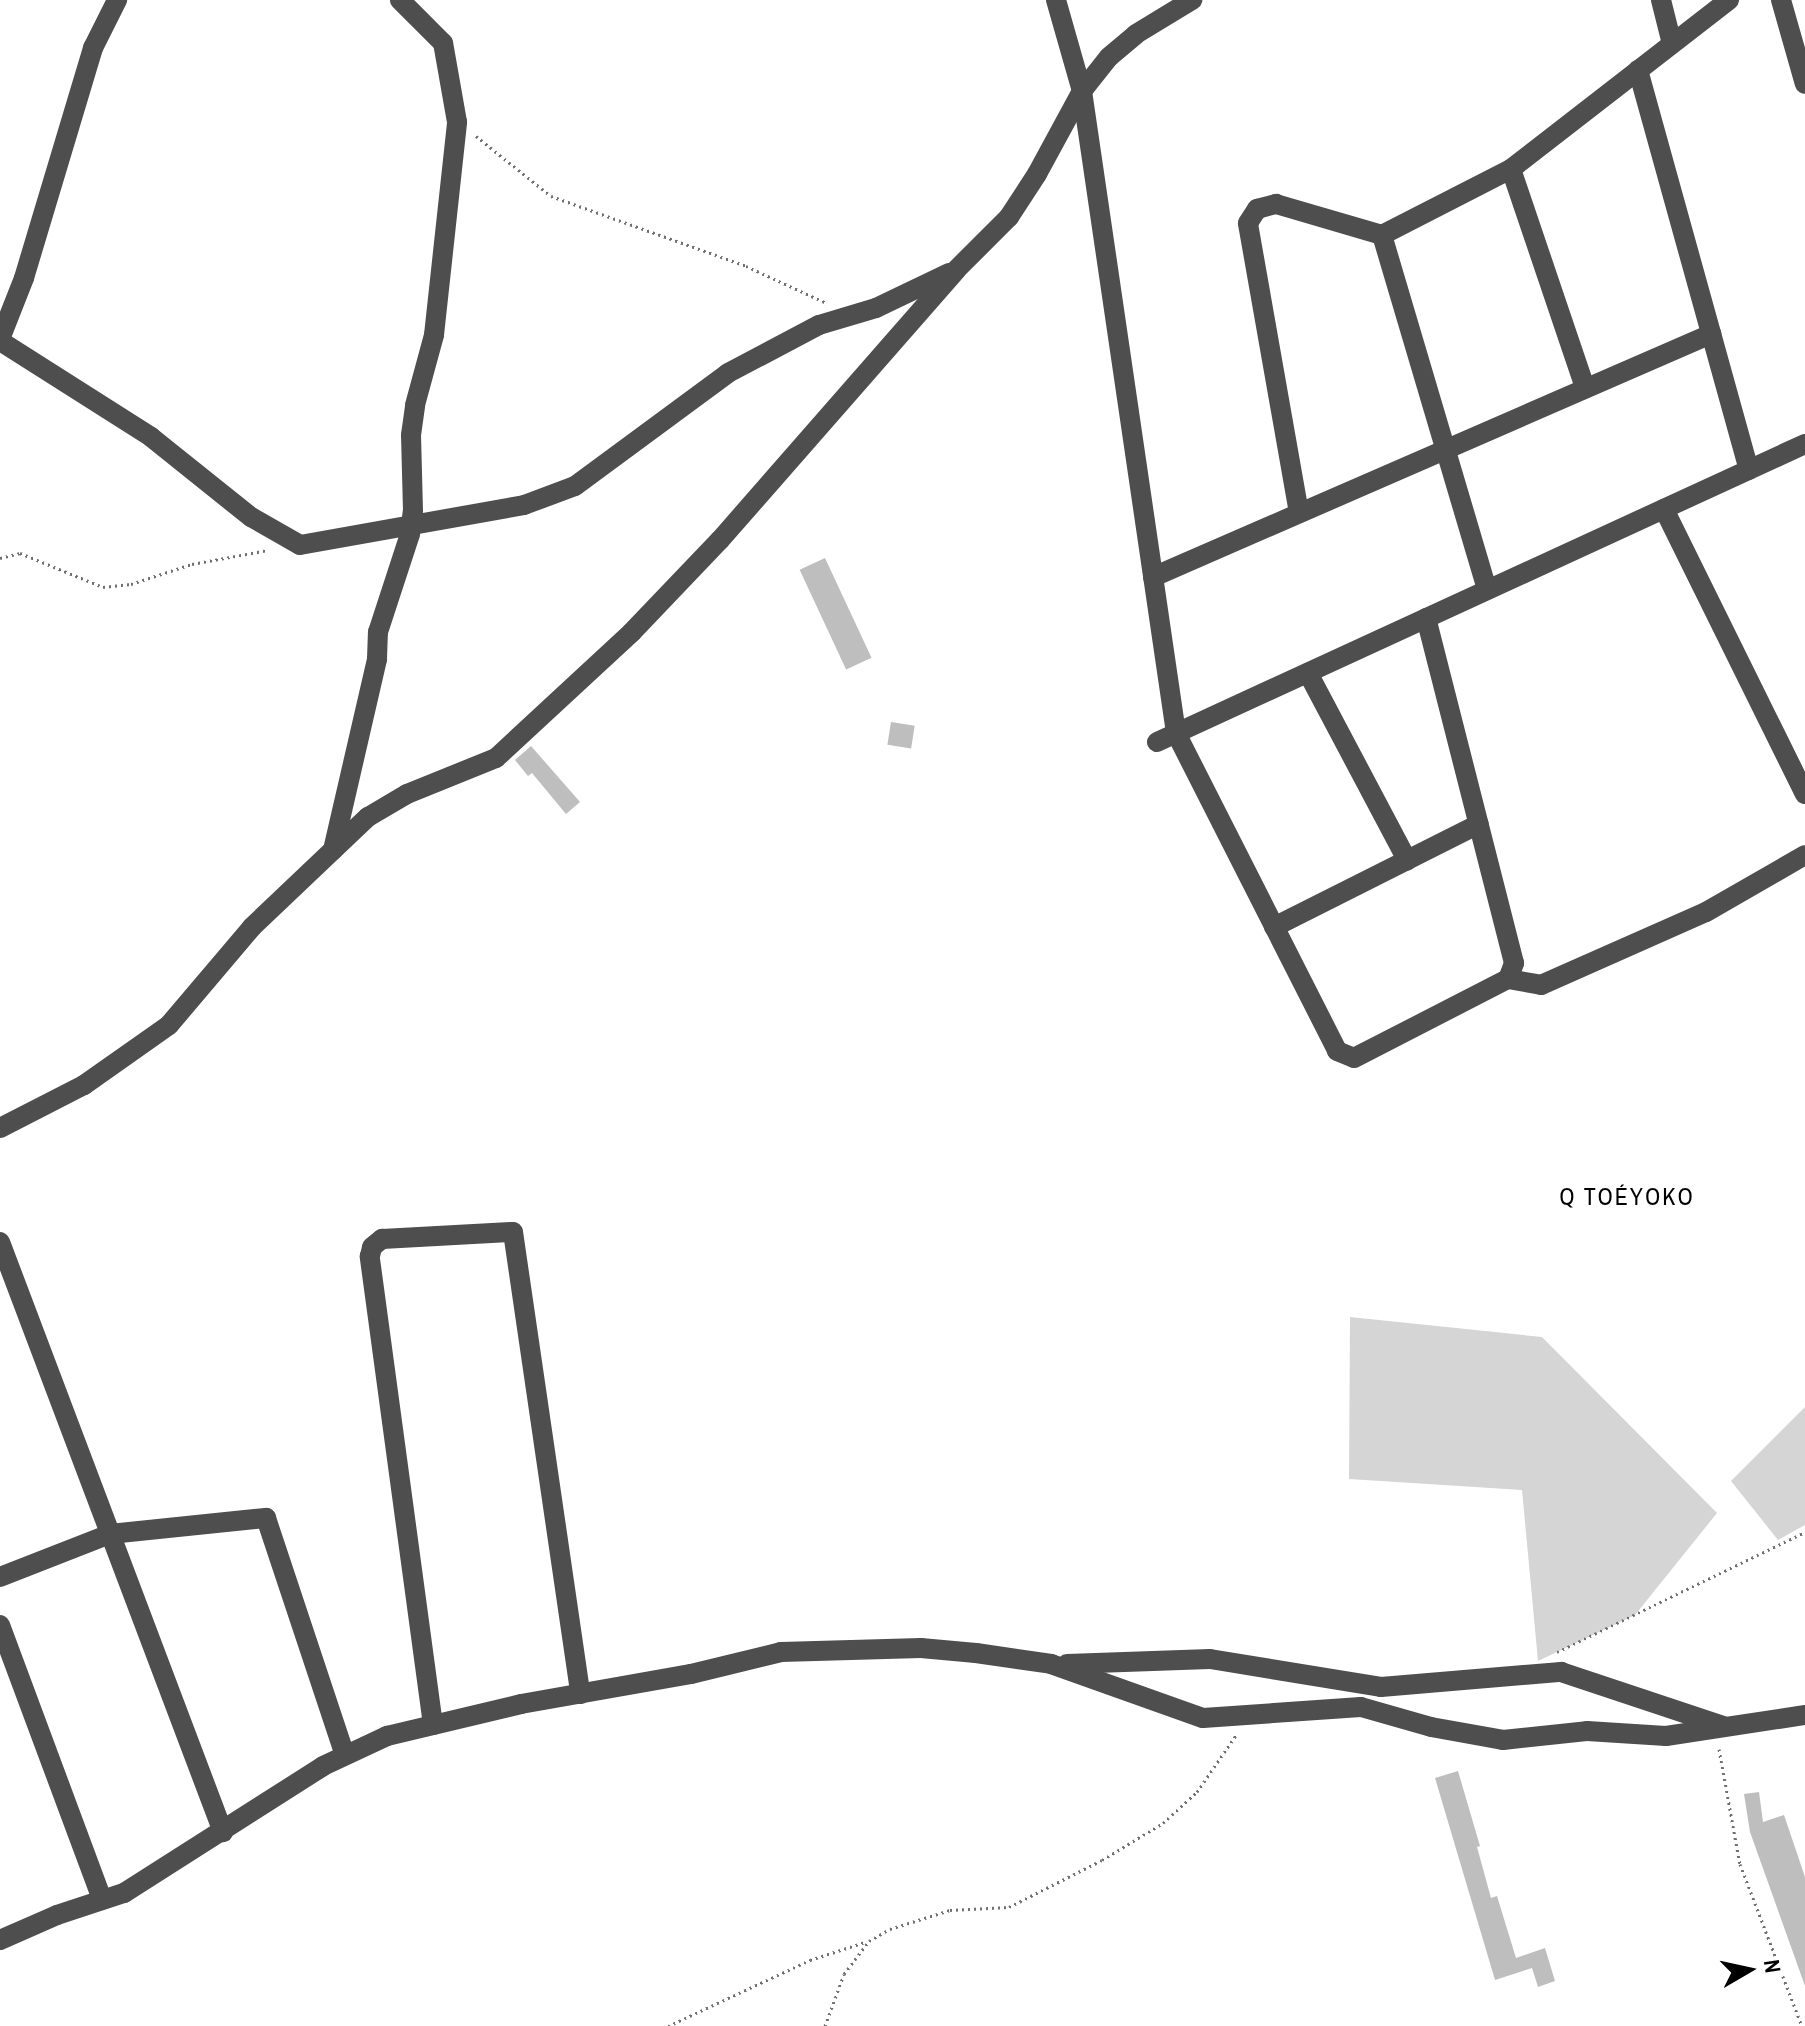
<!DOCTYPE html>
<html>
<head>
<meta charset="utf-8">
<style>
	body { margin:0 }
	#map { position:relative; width:1805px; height:2026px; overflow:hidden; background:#fff; font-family:"Archivo Narrow",sans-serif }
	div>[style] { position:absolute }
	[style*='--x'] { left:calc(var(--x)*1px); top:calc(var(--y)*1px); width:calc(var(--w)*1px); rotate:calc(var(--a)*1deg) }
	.green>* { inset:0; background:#d5d5d5 }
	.building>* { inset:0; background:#bebebe; transform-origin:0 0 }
	.path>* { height:3px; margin-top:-1.5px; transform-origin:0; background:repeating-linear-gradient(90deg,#707070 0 2px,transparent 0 6px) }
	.minor>* { height:20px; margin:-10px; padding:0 10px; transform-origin:10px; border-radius:10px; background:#4e4e4e }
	span { translate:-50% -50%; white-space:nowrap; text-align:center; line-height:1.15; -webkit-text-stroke:6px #fff; paint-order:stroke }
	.quarter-label { font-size:24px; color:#000; letter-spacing:2px }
	.north { position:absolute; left:1709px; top:1930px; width:80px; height:80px; -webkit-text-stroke:6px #fff; paint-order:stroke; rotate:81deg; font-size:22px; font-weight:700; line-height:32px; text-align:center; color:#000 }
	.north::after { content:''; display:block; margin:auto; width:28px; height:36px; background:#000; clip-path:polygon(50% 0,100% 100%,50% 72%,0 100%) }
</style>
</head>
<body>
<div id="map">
	<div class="green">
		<i style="clip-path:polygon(1350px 1317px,1542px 1337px,1717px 1513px,1635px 1615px,1538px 1661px,1522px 1490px,1349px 1479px)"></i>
		<i style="clip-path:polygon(1805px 1407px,1805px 1525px,1778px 1540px,1731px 1481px)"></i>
	</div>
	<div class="building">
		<i style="left:825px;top:558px;width:110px;height:28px;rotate:65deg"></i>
		<i style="left:891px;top:722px;width:24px;height:23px;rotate:9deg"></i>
		<i style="clip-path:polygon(531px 746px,580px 802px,566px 814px,532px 773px,528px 776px,515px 760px)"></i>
		<i style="clip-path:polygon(1458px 1771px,1480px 1846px,1477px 1847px,1491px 1898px,1497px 1896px,1516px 1958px,1545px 1948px,1555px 1981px,1538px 1987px,1532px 1968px,1495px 1980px,1435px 1778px)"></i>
		<i style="clip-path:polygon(1759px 1792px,1763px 1822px,1784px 1815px,1805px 1877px,1805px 1986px,1750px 1832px,1744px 1794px)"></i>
	</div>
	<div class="path">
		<i style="--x:476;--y:136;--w:96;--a:38.7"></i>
		<i style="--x:551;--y:196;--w:207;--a:19.7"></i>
		<i style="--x:746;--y:266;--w:89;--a:24.6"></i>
		<i style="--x:0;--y:558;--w:21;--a:-14"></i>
		<i style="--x:20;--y:553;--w:90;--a:22.3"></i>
		<i style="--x:103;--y:587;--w:28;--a:-6"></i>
		<i style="--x:131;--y:584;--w:64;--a:-18.2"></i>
		<i style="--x:192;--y:564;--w:77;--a:-10.4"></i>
		<i style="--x:1557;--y:1652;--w:276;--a:-25.8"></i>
		<i style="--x:1719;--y:1749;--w:117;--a:79.7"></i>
		<i style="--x:1740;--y:1864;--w:173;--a:69.1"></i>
		<i style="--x:668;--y:2026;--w:157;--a:-24.9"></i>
		<i style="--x:810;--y:1960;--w:58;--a:-18.1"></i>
		<i style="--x:825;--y:2026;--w:55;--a:-69.9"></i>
		<i style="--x:844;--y:1974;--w:41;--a:-52.9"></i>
		<i style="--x:869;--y:1941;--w:24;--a:-30"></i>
		<i style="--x:890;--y:1929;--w:63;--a:-17.6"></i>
		<i style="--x:950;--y:1910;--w:59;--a:-2.9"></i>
		<i style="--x:1009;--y:1907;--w:104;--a:-26.8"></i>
		<i style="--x:1102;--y:1860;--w:71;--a:-31.2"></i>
		<i style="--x:1163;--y:1823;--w:46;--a:-42.4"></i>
		<i style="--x:1197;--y:1792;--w:69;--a:-55.6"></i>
	</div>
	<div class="minor">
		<i style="--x:1056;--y:0;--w:95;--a:74.1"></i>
		<i style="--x:1082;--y:91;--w:649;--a:81.67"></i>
		<i style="--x:1176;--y:733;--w:356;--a:63.1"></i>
		<i style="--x:1337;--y:1051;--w:18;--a:22"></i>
		<i style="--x:1354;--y:1058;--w:173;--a:-27.2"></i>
		<i style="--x:1508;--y:979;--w:17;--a:-69"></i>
		<i style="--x:1514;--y:963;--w:356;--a:-104.3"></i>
		<i style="--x:1661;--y:0;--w:45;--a:76"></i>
		<i style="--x:1781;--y:0;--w:87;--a:74.1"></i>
		<i style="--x:1638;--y:70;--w:415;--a:74.5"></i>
		<i style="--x:1511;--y:169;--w:231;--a:71.3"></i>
		<i style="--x:1382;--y:235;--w:370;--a:73.5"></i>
		<i style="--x:0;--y:339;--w:66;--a:-68.5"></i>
		<i style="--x:24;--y:278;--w:240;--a:-73.3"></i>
		<i style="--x:93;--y:48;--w:54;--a:-63.4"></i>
		<i style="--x:0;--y:341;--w:179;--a:32.4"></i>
		<i style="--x:151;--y:437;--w:128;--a:38.7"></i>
		<i style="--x:251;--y:517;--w:56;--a:29.7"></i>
		<i style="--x:300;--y:545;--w:228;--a:-10.1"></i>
		<i style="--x:524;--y:505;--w:54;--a:-20.4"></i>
		<i style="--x:575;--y:486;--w:190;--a:-36.4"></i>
		<i style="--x:728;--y:373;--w:103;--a:-27.8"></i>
		<i style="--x:819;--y:325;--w:59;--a:-16.6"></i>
		<i style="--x:876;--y:308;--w:81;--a:-25.6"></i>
		<i style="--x:1664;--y:509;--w:318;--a:63.7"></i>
		<i style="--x:1299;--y:513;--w:294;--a:-100"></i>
		<i style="--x:1248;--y:223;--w:17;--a:-57"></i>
		<i style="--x:1257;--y:209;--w:20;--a:-15"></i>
		<i style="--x:1276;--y:204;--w:110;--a:16.3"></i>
		<i style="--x:1382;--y:235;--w:145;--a:-27.1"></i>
		<i style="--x:1511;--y:169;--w:276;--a:-37.8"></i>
		<i style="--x:1153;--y:577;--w:609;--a:-23.53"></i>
		<i style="--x:1308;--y:673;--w:212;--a:62.1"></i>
		<i style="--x:1157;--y:742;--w:713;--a:-24.7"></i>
		<i style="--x:333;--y:850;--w:196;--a:-77"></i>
		<i style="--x:377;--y:659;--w:27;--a:-88"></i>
		<i style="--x:378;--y:632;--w:103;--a:-71.9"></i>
		<i style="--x:410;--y:534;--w:23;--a:-83"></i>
		<i style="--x:413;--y:511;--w:76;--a:-91.5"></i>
		<i style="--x:411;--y:435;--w:30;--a:-82"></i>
		<i style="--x:415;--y:405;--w:73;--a:-74.8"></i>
		<i style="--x:434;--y:335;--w:214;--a:-83.8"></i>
		<i style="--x:457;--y:122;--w:80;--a:-100"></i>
		<i style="--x:443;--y:43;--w:61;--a:-135"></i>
		<i style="--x:1274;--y:927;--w:229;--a:-26.7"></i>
		<i style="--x:1508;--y:979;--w:34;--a:10"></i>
		<i style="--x:1541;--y:985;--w:180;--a:-23.9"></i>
		<i style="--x:1706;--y:912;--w:114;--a:-29.9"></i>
		<i style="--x:0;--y:1128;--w:94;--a:-27.1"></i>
		<i style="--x:84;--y:1085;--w:104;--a:-35.2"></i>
		<i style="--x:169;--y:1025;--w:128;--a:-49.7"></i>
		<i style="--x:252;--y:927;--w:160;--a:-43.5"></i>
		<i style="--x:368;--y:817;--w:45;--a:-30.5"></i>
		<i style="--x:407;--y:794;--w:96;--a:-22"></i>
		<i style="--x:496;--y:758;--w:185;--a:-42.8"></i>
		<i style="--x:632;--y:632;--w:127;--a:-46.3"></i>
		<i style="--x:720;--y:540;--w:359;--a:-48.8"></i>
		<i style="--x:956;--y:270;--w:75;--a:-45"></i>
		<i style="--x:1009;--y:217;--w:51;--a:-56.9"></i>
		<i style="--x:1037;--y:174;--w:94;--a:-61.5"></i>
		<i style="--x:1082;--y:91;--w:43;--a:-51.5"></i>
		<i style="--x:1109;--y:57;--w:35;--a:-40"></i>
		<i style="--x:1136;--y:34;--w:66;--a:-31.3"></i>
		<i style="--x:0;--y:1242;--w:631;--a:69.3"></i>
		<i style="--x:0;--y:1577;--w:118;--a:-21.4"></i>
		<i style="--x:110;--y:1534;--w:157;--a:-5.9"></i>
		<i style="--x:266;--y:1518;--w:248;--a:71.6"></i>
		<i style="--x:0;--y:1625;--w:293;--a:69.6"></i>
		<i style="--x:1067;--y:1664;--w:143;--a:-2"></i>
		<i style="--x:1210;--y:1659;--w:173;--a:9.3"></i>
		<i style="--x:1381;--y:1687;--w:181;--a:-4.8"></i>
		<i style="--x:1561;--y:1672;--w:171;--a:18.4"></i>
		<i style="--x:433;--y:1725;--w:473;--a:-97.7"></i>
		<i style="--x:370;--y:1256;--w:9;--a:-77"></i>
		<i style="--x:372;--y:1247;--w:13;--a:-39"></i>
		<i style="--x:382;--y:1239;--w:131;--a:-3.1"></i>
		<i style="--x:513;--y:1232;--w:467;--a:81.7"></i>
		<i style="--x:0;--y:1940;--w:62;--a:-23.7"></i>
		<i style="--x:57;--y:1915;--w:71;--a:-18.2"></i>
		<i style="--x:124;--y:1893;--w:236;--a:-32.5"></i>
		<i style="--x:323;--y:1766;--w:71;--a:-25.1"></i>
		<i style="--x:387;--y:1736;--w:138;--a:-13.4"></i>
		<i style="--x:521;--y:1704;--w:173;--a:-10"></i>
		<i style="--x:691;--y:1674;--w:93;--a:-13.7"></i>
		<i style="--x:781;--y:1652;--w:140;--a:-1.6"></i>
		<i style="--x:921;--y:1648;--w:55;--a:5.2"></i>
		<i style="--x:976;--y:1653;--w:76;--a:8.3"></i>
		<i style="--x:1051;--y:1664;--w:161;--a:19.6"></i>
		<i style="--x:1203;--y:1718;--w:158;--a:-4"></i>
		<i style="--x:1361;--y:1707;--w:73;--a:15.9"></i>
		<i style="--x:1431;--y:1727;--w:73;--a:10.2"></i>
		<i style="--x:1503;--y:1740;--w:84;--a:-6.1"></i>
		<i style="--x:1587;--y:1731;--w:79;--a:3.6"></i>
		<i style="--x:1666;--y:1736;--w:141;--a:-8.6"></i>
	</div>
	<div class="quarter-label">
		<span style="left:1627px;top:1197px">Q TOÉYOKO</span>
	</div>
	<div class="north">N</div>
</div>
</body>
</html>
